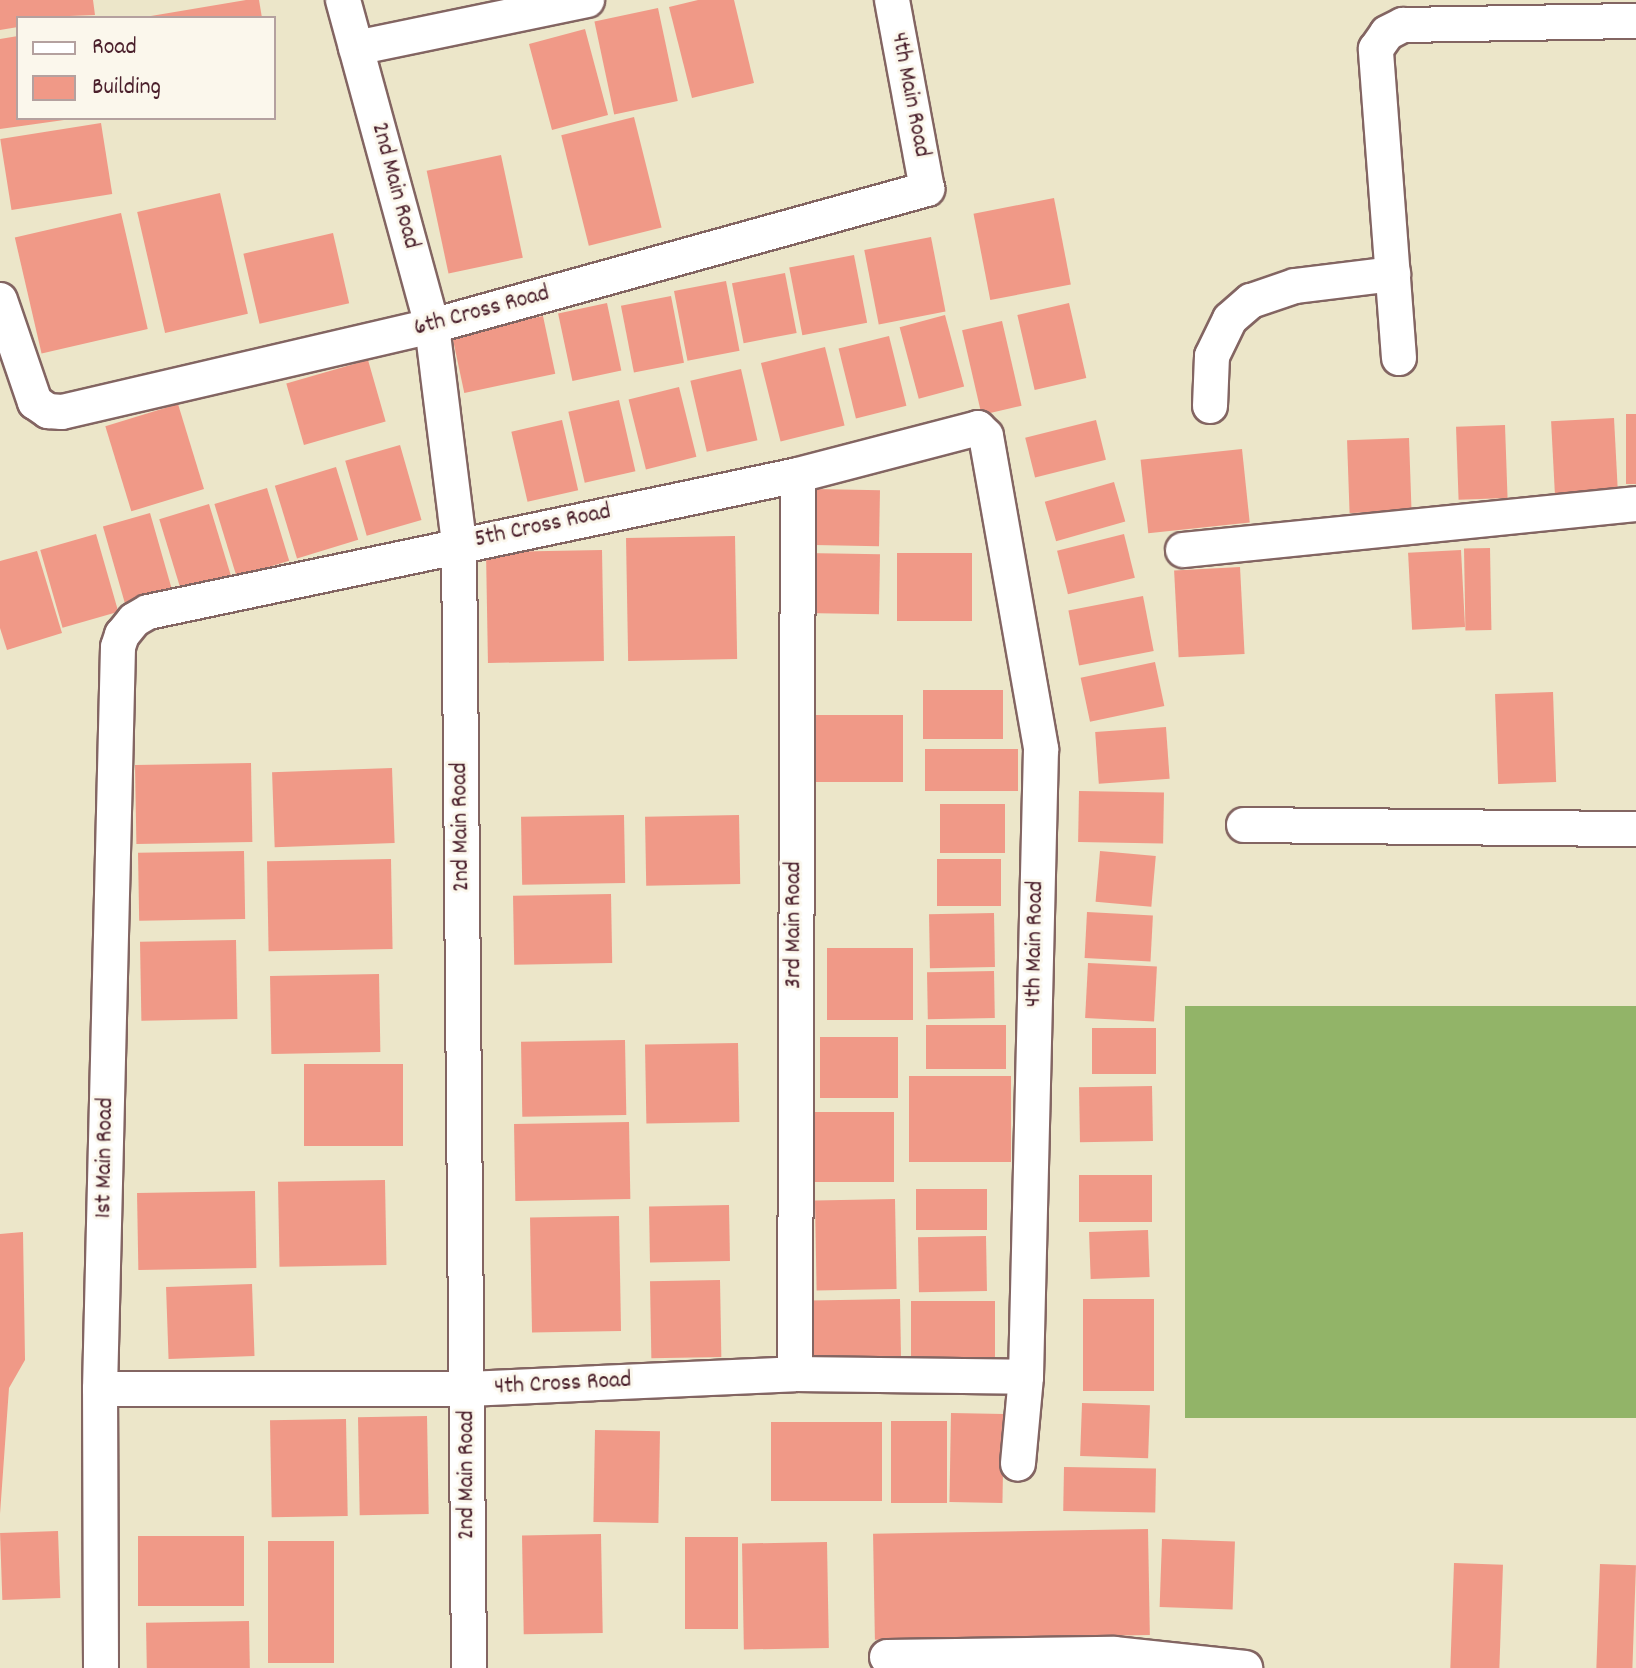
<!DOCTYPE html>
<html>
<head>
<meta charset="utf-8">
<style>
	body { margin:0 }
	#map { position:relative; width:1636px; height:1668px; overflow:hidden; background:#ece6c9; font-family:Dekko,sans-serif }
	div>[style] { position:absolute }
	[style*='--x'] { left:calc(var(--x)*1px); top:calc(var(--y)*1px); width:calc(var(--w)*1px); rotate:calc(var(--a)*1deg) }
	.forest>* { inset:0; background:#92b468; transform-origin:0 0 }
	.building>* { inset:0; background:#f09987; transform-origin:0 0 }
	.roads { filter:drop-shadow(2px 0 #836562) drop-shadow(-2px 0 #836562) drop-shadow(0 2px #836562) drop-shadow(0 -2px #836562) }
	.street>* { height:34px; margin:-17px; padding:0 17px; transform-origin:17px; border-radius:17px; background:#fff }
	span { translate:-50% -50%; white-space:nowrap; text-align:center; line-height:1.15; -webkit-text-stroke:6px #fbf7ec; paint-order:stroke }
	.street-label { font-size:24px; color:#4a1f2b }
	.legend { position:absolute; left:16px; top:16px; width:260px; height:104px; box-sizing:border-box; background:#fbf7ec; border:2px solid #b4a19f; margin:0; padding:10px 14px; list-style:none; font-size:24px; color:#4a1f2b }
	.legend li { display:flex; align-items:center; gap:16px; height:40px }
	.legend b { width:40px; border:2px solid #b4a19f }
</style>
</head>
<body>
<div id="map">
	<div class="forest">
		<i style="left:1636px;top:1006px;width:412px;height:451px;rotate:90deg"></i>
	</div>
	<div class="building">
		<i style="clip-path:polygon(0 0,93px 0,95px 15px,18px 18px,18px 27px,0 30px)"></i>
		<i style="clip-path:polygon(246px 0,259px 0,262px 18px,139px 18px)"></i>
		<i style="clip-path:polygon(698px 0,734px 0,754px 83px,692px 98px,669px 7px)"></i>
		<i style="left:658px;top:8px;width:95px;height:65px;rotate:78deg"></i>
		<i style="left:585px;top:29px;width:89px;height:58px;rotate:75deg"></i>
		<i style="clip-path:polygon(18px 36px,18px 118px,64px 120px,0 129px,0 39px)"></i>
		<i style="left:634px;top:117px;width:114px;height:75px;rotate:76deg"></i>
		<i style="left:101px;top:123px;width:72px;height:102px;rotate:81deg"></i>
		<i style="left:501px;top:155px;width:105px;height:76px;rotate:78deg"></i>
		<i style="left:220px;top:193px;width:124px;height:85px;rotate:77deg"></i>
		<i style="left:1054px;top:198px;width:88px;height:82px;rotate:79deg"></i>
		<i style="left:121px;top:213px;width:119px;height:109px;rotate:77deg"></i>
		<i style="left:333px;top:233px;width:72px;height:92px;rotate:77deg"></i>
		<i style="left:931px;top:237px;width:76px;height:68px;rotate:79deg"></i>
		<i style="left:854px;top:255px;width:69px;height:66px;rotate:79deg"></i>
		<i style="left:785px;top:273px;width:61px;height:54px;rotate:79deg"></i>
		<i style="left:726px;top:281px;width:71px;height:53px;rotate:79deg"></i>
		<i style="left:671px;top:296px;width:68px;height:51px;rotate:79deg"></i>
		<i style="left:607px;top:303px;width:69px;height:50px;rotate:78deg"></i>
		<i style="left:1069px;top:303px;width:77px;height:53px;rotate:77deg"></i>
		<i style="left:945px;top:315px;width:74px;height:47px;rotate:75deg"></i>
		<i style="left:543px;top:316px;width:59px;height:93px;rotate:78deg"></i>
		<i style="left:1002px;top:321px;width:87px;height:41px;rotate:77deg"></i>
		<i style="left:889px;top:336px;width:72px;height:52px;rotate:76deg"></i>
		<i style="left:825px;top:347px;width:81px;height:66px;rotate:76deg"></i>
		<i style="left:368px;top:360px;width:64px;height:85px;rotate:74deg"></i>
		<i style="left:741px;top:369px;width:73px;height:52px;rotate:77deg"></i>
		<i style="left:679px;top:387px;width:72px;height:52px;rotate:76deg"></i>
		<i style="left:619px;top:400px;width:73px;height:52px;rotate:77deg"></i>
		<i style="left:178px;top:404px;width:89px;height:76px;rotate:73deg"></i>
		<i style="left:1626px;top:414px;width:10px;height:70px"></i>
		<i style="left:1614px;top:418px;width:72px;height:63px;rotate:87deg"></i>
		<i style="left:562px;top:420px;width:72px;height:52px;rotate:77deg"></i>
		<i style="left:1096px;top:420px;width:41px;height:73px;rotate:76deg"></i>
		<i style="left:1505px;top:425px;width:73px;height:49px;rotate:88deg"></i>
		<i style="left:1409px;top:438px;width:73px;height:62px;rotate:88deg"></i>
		<i style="left:400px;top:445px;width:78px;height:57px;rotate:74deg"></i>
		<i style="left:1242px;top:449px;width:74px;height:102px;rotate:84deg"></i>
		<i style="left:336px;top:467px;width:76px;height:64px;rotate:73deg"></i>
		<i style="left:1114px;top:482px;width:41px;height:72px;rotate:74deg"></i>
		<i style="left:267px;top:488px;width:76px;height:55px;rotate:73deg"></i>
		<i style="left:815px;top:489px;width:65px;height:56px;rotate:1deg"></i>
		<i style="left:209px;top:504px;width:79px;height:52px;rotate:73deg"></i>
		<i style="left:150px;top:513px;width:86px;height:49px;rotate:74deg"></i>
		<i style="left:96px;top:534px;width:81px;height:58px;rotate:74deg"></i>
		<i style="left:1124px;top:534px;width:45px;height:69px;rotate:76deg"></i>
		<i style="left:735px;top:536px;width:123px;height:109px;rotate:89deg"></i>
		<i style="left:1490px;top:548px;width:82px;height:26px;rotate:89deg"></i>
		<i style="left:602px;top:550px;width:111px;height:116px;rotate:89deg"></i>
		<i style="left:1461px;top:550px;width:77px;height:53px;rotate:87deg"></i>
		<i style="clip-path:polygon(37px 551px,62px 633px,7px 650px,0 628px,0 561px)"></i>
		<i style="left:805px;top:553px;width:75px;height:60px;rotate:1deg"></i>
		<i style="left:897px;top:553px;width:75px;height:68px"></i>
		<i style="left:1240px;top:567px;width:87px;height:66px;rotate:87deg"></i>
		<i style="left:1143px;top:596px;width:56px;height:76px;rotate:79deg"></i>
		<i style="left:1155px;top:662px;width:45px;height:76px;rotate:78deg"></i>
		<i style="left:1003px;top:690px;width:49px;height:80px;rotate:90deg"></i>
		<i style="left:1553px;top:692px;width:90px;height:58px;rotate:88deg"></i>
		<i style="left:807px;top:715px;width:96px;height:67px"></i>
		<i style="left:1166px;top:727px;width:52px;height:71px;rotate:86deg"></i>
		<i style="left:925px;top:749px;width:93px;height:42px"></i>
		<i style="left:251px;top:763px;width:79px;height:116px;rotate:89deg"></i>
		<i style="left:392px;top:768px;width:75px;height:120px;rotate:88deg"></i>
		<i style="left:1079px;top:791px;width:85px;height:51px;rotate:1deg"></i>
		<i style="left:940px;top:804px;width:65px;height:49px"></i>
		<i style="left:624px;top:815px;width:68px;height:103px;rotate:89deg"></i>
		<i style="left:739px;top:815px;width:69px;height:94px;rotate:89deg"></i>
		<i style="left:244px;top:851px;width:68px;height:106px;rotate:89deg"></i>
		<i style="left:1100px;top:851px;width:56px;height:51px;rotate:5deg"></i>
		<i style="left:391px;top:859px;width:90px;height:124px;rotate:89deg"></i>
		<i style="left:937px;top:859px;width:64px;height:47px"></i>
		<i style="left:611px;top:894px;width:69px;height:98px;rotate:89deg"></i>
		<i style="left:1087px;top:912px;width:66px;height:46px;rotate:3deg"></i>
		<i style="left:994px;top:913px;width:54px;height:65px;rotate:89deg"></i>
		<i style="left:236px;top:940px;width:79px;height:96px;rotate:89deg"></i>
		<i style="left:913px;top:948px;width:72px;height:86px;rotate:90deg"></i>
		<i style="left:1088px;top:963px;width:69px;height:55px;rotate:3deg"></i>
		<i style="left:994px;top:971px;width:47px;height:67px;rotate:89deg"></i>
		<i style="left:379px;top:974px;width:78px;height:109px;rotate:89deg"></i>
		<i style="left:1006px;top:1025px;width:44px;height:80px;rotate:90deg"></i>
		<i style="left:1092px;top:1028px;width:64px;height:46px"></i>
		<i style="left:898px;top:1037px;width:61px;height:78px;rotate:90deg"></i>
		<i style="left:625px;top:1040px;width:75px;height:104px;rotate:89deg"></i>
		<i style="left:738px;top:1043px;width:79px;height:93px;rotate:89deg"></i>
		<i style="left:403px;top:1064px;width:82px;height:99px;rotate:90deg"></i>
		<i style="left:1011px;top:1076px;width:86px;height:102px;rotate:90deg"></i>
		<i style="left:1152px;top:1086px;width:55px;height:73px;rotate:89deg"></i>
		<i style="left:808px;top:1112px;width:86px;height:70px"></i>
		<i style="left:629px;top:1122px;width:77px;height:115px;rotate:89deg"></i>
		<i style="left:1079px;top:1175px;width:73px;height:47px"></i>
		<i style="left:385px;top:1180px;width:85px;height:107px;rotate:89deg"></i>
		<i style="left:987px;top:1189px;width:41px;height:71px;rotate:90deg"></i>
		<i style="left:255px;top:1191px;width:77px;height:118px;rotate:89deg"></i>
		<i style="left:895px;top:1199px;width:90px;height:80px;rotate:89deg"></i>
		<i style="left:729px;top:1205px;width:56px;height:80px;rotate:89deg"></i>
		<i style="left:619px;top:1216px;width:115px;height:89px;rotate:89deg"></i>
		<i style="left:1148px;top:1230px;width:47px;height:59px;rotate:88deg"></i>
		<i style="clip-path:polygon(23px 1232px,25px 1360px,9px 1388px,0 1514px,0 1234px)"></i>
		<i style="left:986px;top:1236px;width:55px;height:68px;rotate:89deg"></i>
		<i style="left:720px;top:1280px;width:77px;height:70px;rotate:89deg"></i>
		<i style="left:252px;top:1284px;width:72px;height:86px;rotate:88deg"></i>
		<i style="left:900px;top:1299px;width:66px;height:90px;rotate:89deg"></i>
		<i style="left:1083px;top:1299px;width:71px;height:92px"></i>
		<i style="left:995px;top:1301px;width:64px;height:84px;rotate:90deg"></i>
		<i style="left:1082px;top:1403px;width:68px;height:53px;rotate:2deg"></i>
		<i style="left:951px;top:1413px;width:53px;height:89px;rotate:1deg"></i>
		<i style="left:427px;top:1416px;width:98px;height:69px;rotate:89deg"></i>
		<i style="left:346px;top:1419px;width:97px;height:76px;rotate:89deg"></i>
		<i style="left:891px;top:1421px;width:56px;height:82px"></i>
		<i style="left:771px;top:1422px;width:111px;height:79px"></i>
		<i style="left:595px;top:1430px;width:65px;height:92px;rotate:1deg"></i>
		<i style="left:1064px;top:1467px;width:92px;height:44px;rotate:1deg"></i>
		<i style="left:1148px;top:1529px;width:106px;height:275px;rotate:89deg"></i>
		<i style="left:58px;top:1531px;width:67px;height:58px;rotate:88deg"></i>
		<i style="left:601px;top:1534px;width:99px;height:79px;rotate:89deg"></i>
		<i style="left:138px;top:1536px;width:106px;height:70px"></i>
		<i style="left:685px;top:1537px;width:53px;height:92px"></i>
		<i style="left:1162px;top:1539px;width:73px;height:68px;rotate:2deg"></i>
		<i style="left:268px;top:1541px;width:66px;height:122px"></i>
		<i style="left:827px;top:1542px;width:106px;height:85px;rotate:89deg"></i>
		<i style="left:1454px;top:1563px;width:49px;height:105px;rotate:2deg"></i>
		<i style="left:1600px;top:1564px;width:36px;height:104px;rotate:2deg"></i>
		<i style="left:249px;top:1621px;width:47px;height:103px;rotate:89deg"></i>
	</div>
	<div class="roads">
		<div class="street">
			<i style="--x:343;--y:0;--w:338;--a:74.7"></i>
			<i style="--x:432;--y:326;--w:220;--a:82.9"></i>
			<i style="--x:459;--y:544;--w:1124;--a:89.49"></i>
			<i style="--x:356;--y:48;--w:236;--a:-11.7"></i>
			<i style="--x:0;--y:300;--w:108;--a:71.1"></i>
			<i style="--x:35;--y:402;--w:16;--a:35"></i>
			<i style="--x:48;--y:411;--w:14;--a:4"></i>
			<i style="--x:62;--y:412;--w:380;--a:-13.1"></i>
			<i style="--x:432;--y:326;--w:514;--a:-15.47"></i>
			<i style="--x:927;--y:189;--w:192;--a:-100.5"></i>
			<i style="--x:1399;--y:358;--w:310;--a:-94.3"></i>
			<i style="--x:1376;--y:49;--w:19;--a:-55"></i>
			<i style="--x:1387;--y:33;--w:18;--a:-27"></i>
			<i style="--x:1403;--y:25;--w:233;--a:-1"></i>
			<i style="--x:1210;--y:406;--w:50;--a:-87.7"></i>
			<i style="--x:1212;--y:356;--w:41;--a:-64.1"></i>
			<i style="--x:1230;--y:319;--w:28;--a:-41"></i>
			<i style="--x:1251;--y:301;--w:46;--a:-18.8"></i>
			<i style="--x:1295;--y:286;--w:99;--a:-7"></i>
			<i style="--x:1183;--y:550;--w:455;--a:-5.8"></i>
			<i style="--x:1244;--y:825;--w:392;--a:0.6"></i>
			<i style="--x:795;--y:1374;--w:899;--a:-89.81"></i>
			<i style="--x:100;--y:1389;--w:368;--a:0"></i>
			<i style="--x:468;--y:1389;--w:327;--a:-2.6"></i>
			<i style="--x:795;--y:1374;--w:231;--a:0.7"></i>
			<i style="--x:887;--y:1657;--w:227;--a:-0.8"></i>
			<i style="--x:1114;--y:1654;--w:132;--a:6.1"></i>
			<i style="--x:101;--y:1668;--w:279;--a:-90.2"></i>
			<i style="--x:100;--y:1389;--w:742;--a:-88.61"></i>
			<i style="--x:118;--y:647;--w:13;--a:-72"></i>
			<i style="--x:122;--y:635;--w:19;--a:-51"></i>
			<i style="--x:134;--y:620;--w:16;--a:-30"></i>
			<i style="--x:148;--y:612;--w:664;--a:-11.9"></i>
			<i style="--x:798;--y:475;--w:186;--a:-14.6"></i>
			<i style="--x:978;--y:428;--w:11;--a:45"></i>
			<i style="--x:986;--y:436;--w:318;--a:80"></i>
			<i style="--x:1041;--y:749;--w:628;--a:91.37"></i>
			<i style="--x:1026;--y:1377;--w:87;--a:95.3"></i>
		</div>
	</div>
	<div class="street-label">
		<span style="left:909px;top:95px;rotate:79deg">4th Main Road</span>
		<span style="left:394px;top:186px;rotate:75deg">2nd Main Road</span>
		<span style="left:482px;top:312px;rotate:-15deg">6th Cross Road</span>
		<span style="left:543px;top:527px;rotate:-12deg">5th Cross Road</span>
		<span style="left:462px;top:827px;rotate:-91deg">2nd Main Road</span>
		<span style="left:795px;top:925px;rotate:-90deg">3rd Main Road</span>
		<span style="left:1036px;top:944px;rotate:-89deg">4th Main Road</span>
		<span style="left:106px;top:1158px;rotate:-89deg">1st Main Road</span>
		<span style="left:563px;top:1385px;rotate:-3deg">4th Cross Road</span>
		<span style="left:468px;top:1475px;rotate:-90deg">2nd Main Road</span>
	</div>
	<ul class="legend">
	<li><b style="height:10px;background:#fff"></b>Road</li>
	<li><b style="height:22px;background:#f09987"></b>Building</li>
	</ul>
</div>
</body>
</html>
